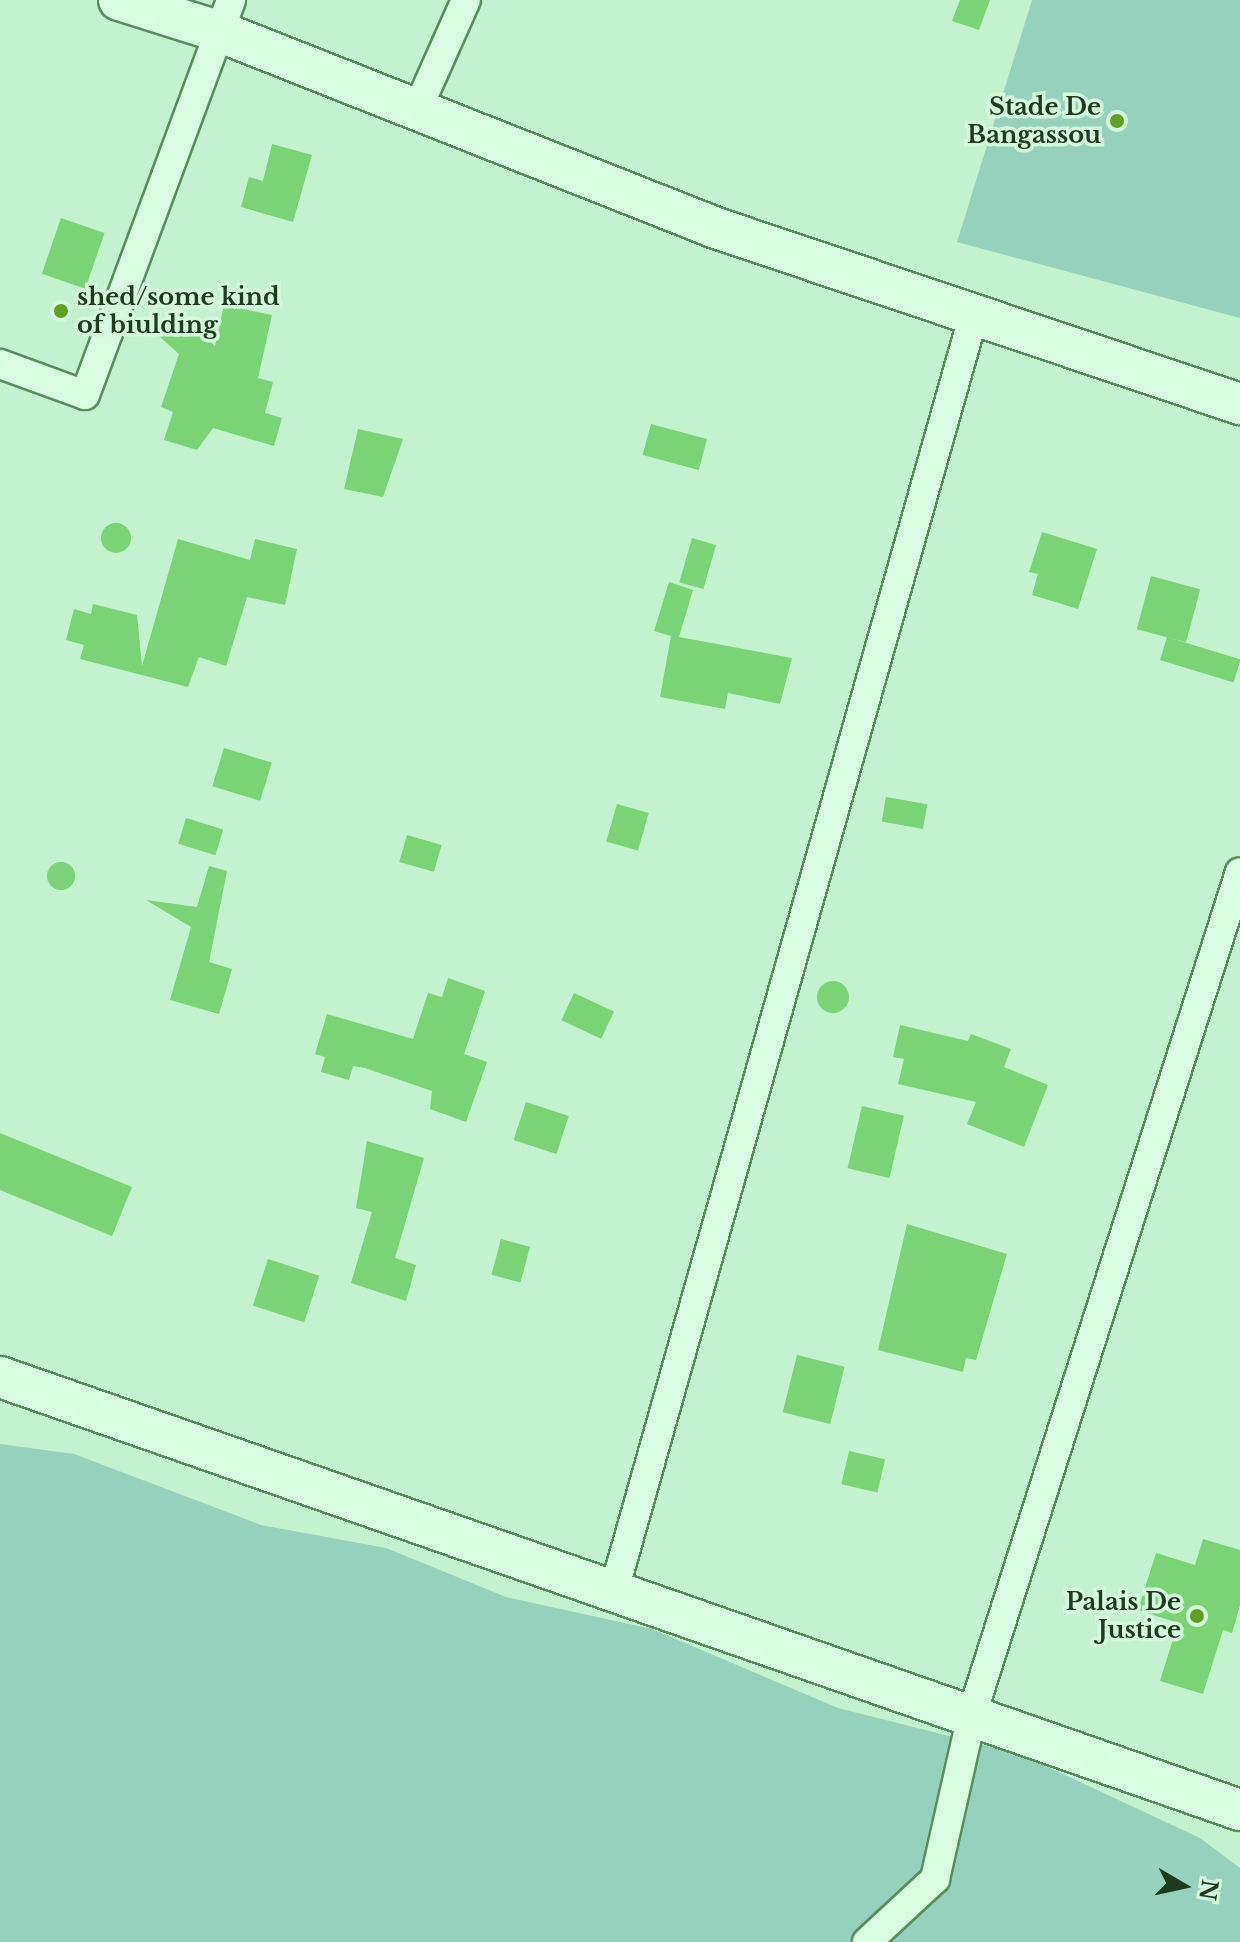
<!DOCTYPE html>
<html>
<head>
<meta charset="utf-8">
<style>
	body { margin:0 }
	#map { position:relative; width:1240px; height:1942px; overflow:hidden; background:#c3f2ce; font-family:"Libre Baskerville",serif }
	div>[style] { position:absolute }
	[style*='--x'] { left:calc(var(--x)*1px); top:calc(var(--y)*1px); width:calc(var(--w)*1px); rotate:calc(var(--a)*1deg) }
	.green>* { inset:0; background:#95d1bc }
	.building>* { inset:0; background:#7ad375; transform-origin:0 0 }
	.round { border-radius:50% }
	.roads { filter:drop-shadow(2px 0 #588e5b) drop-shadow(-2px 0 #588e5b) drop-shadow(0 2px #588e5b) drop-shadow(0 -2px #588e5b) }
	.street>* { height:28px; margin:-14px; padding:0 14px; transform-origin:14px; border-radius:14px; background:#d7fce0 }
	.secondary>* { height:40px; margin:-20px; padding:0 20px; transform-origin:20px; border-radius:20px; background:#d7fce0 }
	.dots>* { width:22px; height:22px; translate:-50% -50%; box-sizing:border-box; border:4px solid #d3f8dc; border-radius:50% }
	span { translate:-50% -50%; white-space:nowrap; text-align:center; line-height:1.15; -webkit-text-stroke:7px #d3f8dc; paint-order:stroke }
	.poi-label { font-size:24px; color:#1d3c1e; font-weight:700 }
	.right { translate:-100% -50%; text-align:right }
	.left { translate:0 -50%; text-align:left }
	.north { position:absolute; left:1144px; top:1846px; width:80px; height:80px; -webkit-text-stroke:6px #d3f8dc; paint-order:stroke; rotate:99deg; font-size:22px; font-weight:700; line-height:32px; text-align:center; color:#1d3c1e }
	.north::after { content:''; display:block; margin:auto; width:28px; height:36px; background:#1d3c1e; clip-path:polygon(50% 0,100% 100%,50% 72%,0 100%) }
</style>
</head>
<body>
<div id="map">
	<div class="green">
		<i style="clip-path:polygon(1032px 0,1240px 0,1240px 318px,957px 242px)"></i>
		<i style="clip-path:polygon(0 1444px,74px 1454px,261px 1525px,386px 1548px,506px 1597px,652px 1629px,838px 1708px,1020px 1754px,1200px 1838px,1240px 1868px,1240px 1942px,0 1942px)"></i>
	</div>
	<div class="building">
		<i style="clip-path:polygon(960px 0,990px 0,979px 30px,952px 21px)"></i>
		<i style="clip-path:polygon(272px 144px,312px 155px,293px 222px,241px 207px,249px 177px,263px 181px)"></i>
		<i style="left:61px;top:218px;width:46px;height:59px;rotate:19deg"></i>
		<i style="clip-path:polygon(224px 305px,272px 315px,258px 378px,273px 382px,265px 413px,282px 418px,274px 446px,213px 428px,197px 450px,164px 440px,173px 412px,161px 407px,179px 354px,159px 336px,159px 319px,181px 313px,215px 346px)"></i>
		<i style="left:651px;top:424px;width:58px;height:32px;rotate:15deg"></i>
		<i style="clip-path:polygon(358px 429px,403px 439px,383px 497px,344px 489px)"></i>
		<i class="round" style="left:101px;top:523px;width:30px;height:30px"></i>
		<i style="clip-path:polygon(1042px 532px,1097px 549px,1078px 609px,1032px 595px,1038px 574px,1029px 572px)"></i>
		<i style="left:692px;top:538px;width:25px;height:46px;rotate:16deg"></i>
		<i style="clip-path:polygon(178px 539px,250px 560px,255px 539px,297px 549px,285px 605px,247px 597px,226px 666px,199px 657px,188px 687px,80px 659px,84px 645px,66px 640px,74px 609px,91px 614px,93px 604px,137px 615px,142px 666px)"></i>
		<i style="left:1151px;top:576px;width:51px;height:55px;rotate:15deg"></i>
		<i style="clip-path:polygon(669px 582px,693px 590px,679px 637px,792px 658px,780px 704px,728px 693px,725px 709px,660px 697px,671px 636px,654px 631px)"></i>
		<i style="left:1167px;top:637px;width:77px;height:24px;rotate:17deg"></i>
		<i style="left:224px;top:748px;width:50px;height:40px;rotate:17deg"></i>
		<i style="left:886px;top:797px;width:42px;height:25px;rotate:10deg"></i>
		<i style="left:617px;top:804px;width:33px;height:39px;rotate:16deg"></i>
		<i style="left:186px;top:818px;width:39px;height:27px;rotate:17deg"></i>
		<i style="left:407px;top:835px;width:36px;height:28px;rotate:16deg"></i>
		<i class="round" style="left:47px;top:862px;width:28px;height:28px"></i>
		<i style="clip-path:polygon(209px 866px,227px 871px,209px 962px,232px 969px,219px 1014px,170px 1000px,191px 927px,146px 900px,197px 907px)"></i>
		<i style="clip-path:polygon(448px 978px,485px 991px,464px 1054px,487px 1062px,466px 1122px,430px 1109px,432px 1091px,365px 1068px,353px 1066px,349px 1080px,321px 1072px,325px 1057px,315px 1054px,327px 1014px,413px 1039px,428px 993px,442px 997px)"></i>
		<i class="round" style="left:817px;top:981px;width:32px;height:32px"></i>
		<i style="left:574px;top:993px;width:44px;height:30px;rotate:25deg"></i>
		<i style="clip-path:polygon(900px 1025px,968px 1041px,971px 1034px,1011px 1049px,1004px 1067px,1048px 1085px,1024px 1147px,967px 1124px,976px 1102px,898px 1084px,904px 1059px,893px 1057px)"></i>
		<i style="left:526px;top:1102px;width:45px;height:40px;rotate:18deg"></i>
		<i style="left:862px;top:1106px;width:43px;height:64px;rotate:13deg"></i>
		<i style="clip-path:polygon(0 1133px,132px 1187px,112px 1236px,0 1190px)"></i>
		<i style="clip-path:polygon(367px 1141px,424px 1158px,395px 1258px,416px 1265px,406px 1301px,351px 1283px,372px 1212px,356px 1208px)"></i>
		<i style="clip-path:polygon(907px 1224px,1007px 1254px,976px 1360px,966px 1358px,963px 1372px,878px 1350px)"></i>
		<i style="left:501px;top:1239px;width:30px;height:37px;rotate:15deg"></i>
		<i style="left:268px;top:1259px;width:54px;height:49px;rotate:18deg"></i>
		<i style="left:797px;top:1355px;width:49px;height:59px;rotate:14deg"></i>
		<i style="left:849px;top:1451px;width:37px;height:34px;rotate:13deg"></i>
		<i style="clip-path:polygon(1203px 1539px,1240px 1550px,1240px 1605px,1232px 1633px,1223px 1630px,1203px 1694px,1160px 1681px,1178px 1623px,1138px 1610px,1156px 1553px,1195px 1565px)"></i>
	</div>
	<div class="roads">
		<div class="street">
			<i style="--x:417;--y:110;--w:120;--a:-66"></i>
			<i style="--x:0;--y:364;--w:90;--a:20"></i>
			<i style="--x:85;--y:395;--w:421;--a:-69.7"></i>
			<i style="--x:613;--y:1594;--w:1330;--a:-74.25"></i>
			<i style="--x:867;--y:1942;--w:93;--a:-42.8"></i>
			<i style="--x:935;--y:1879;--w:172;--a:-77.3"></i>
			<i style="--x:973;--y:1711;--w:880;--a:-72.35"></i>
		</div>
		<div class="secondary">
			<i style="--x:119;--y:0;--w:104;--a:17.4"></i>
			<i style="--x:218;--y:31;--w:536;--a:21.58"></i>
			<i style="--x:716;--y:228;--w:553;--a:18.57"></i>
			<i style="--x:0;--y:1377;--w:1313;--a:19.25"></i>
		</div>
	</div>
	<div class="dots">
		<i style="left:1117px;top:121px;background:#5fa222"></i>
		<i style="left:61px;top:311px;background:#5fa222"></i>
		<i style="left:1197px;top:1616px;background:#5fa222"></i>
	</div>
	<div class="poi-label">
		<span class="right" style="left:1101px;top:121px">Stade De<br>Bangassou</span>
		<span class="left" style="left:77px;top:311px">shed/some kind<br>of biulding</span>
		<span class="right" style="left:1181px;top:1616px">Palais De<br>Justice</span>
	</div>
	<div class="north">N</div>
</div>
</body>
</html>
